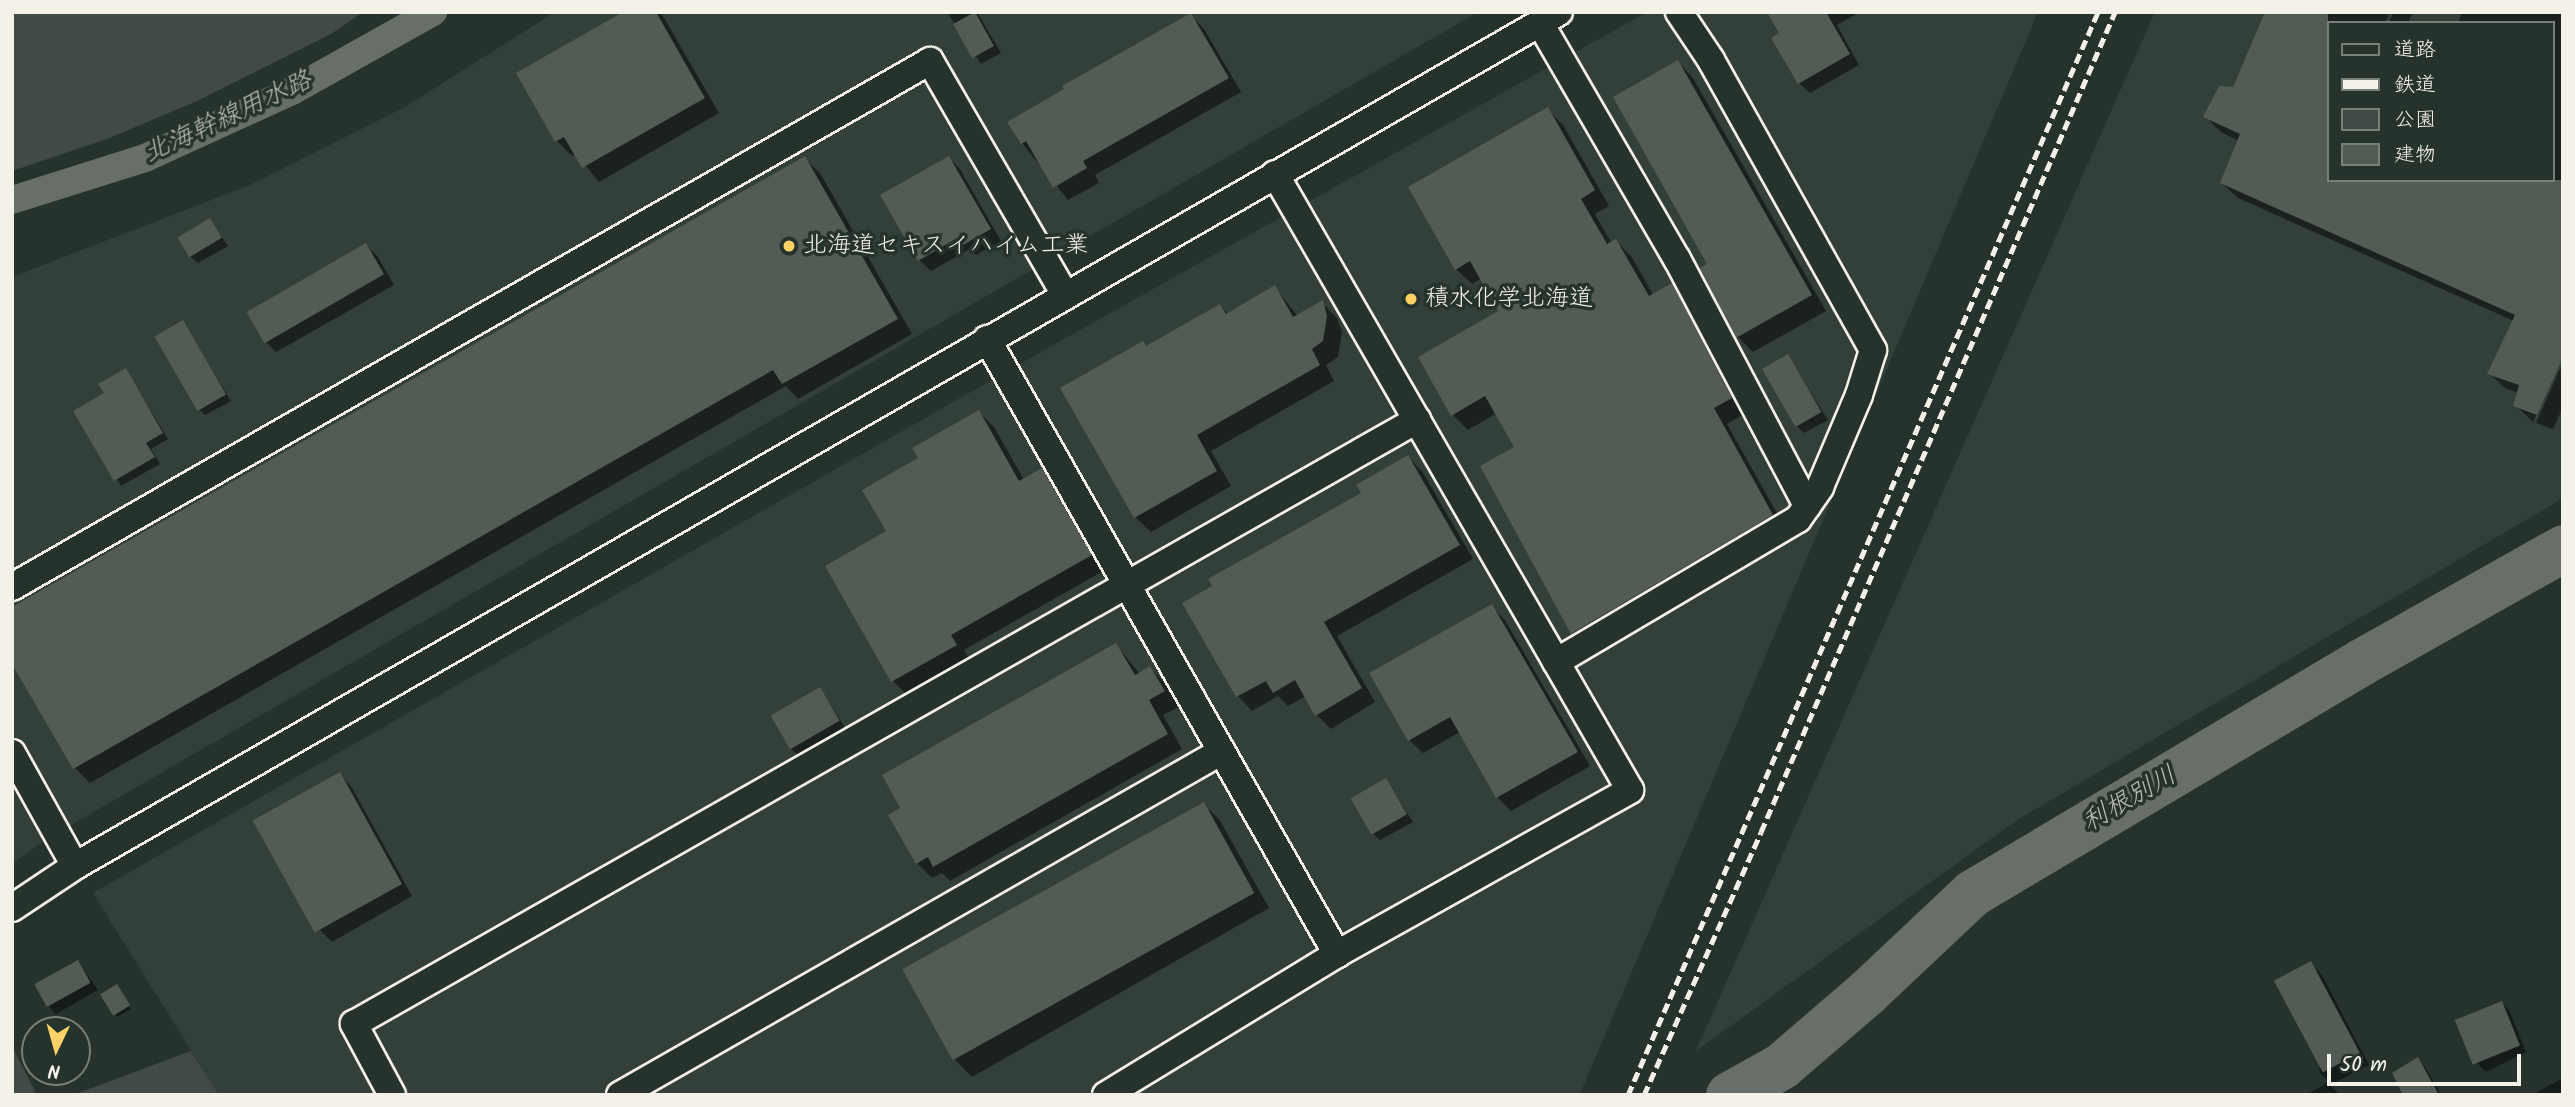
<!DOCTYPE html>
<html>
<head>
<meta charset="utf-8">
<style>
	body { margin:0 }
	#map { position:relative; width:2575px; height:1107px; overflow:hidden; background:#26332d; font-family:Kalam,"Klee One",sans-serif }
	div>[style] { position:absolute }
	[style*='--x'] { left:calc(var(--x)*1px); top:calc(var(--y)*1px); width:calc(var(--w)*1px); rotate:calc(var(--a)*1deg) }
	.built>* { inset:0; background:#333f39 }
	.green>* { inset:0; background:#414b45 }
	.shadow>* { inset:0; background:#0007 }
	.canal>* { height:28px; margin:-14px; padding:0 14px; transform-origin:14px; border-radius:14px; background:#676f68 }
	.river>* { height:47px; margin:-23.5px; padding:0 23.5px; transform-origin:23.5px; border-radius:23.5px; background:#676f68 }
	.building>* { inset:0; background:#525c55; transform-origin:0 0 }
	.roads { filter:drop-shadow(2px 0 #f4f1e8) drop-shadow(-2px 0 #f4f1e8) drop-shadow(0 2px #f4f1e8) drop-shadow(0 -2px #f4f1e8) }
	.minor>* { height:26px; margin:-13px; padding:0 13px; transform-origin:13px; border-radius:13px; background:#26332d }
	.rail>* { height:5px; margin-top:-2.5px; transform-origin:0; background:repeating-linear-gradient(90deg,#f4f1e8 0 10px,transparent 0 15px) }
	.dots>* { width:19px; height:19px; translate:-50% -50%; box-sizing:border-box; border:4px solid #26332d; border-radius:50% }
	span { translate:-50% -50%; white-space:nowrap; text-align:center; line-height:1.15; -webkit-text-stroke:7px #26332d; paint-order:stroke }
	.poi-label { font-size:24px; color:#f4f1e8 }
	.left { translate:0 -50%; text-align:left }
	.water-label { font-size:26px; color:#bcbdb5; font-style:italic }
	.frame { position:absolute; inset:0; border:14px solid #f4f1e8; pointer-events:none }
	.legend { position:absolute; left:2327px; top:21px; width:228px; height:161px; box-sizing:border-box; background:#26332d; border:2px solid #787f78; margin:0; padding:9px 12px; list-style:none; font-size:21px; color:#f4f1e8 }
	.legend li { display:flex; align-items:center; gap:14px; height:35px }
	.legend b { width:35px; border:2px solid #787f78 }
	.north { position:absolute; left:21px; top:1016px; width:70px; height:70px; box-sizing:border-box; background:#26332d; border:2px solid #787f78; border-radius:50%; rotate:185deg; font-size:19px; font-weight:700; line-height:28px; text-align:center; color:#f4f1e8 }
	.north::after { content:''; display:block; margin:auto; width:24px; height:32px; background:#ffd166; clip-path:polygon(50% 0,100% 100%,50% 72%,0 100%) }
	.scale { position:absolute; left:2327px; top:1054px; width:194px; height:32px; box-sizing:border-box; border:4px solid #f4f1e8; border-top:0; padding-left:9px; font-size:21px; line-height:24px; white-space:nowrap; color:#f4f1e8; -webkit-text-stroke:5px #26332d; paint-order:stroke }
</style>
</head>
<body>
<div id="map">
	<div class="built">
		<i style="clip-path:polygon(555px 12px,1478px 12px,45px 840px,12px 864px,12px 277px,250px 185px,405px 107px)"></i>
		<i style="clip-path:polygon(1647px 12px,2038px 12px,1580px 1094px,219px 1095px,93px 893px,1048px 348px)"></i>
		<i style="clip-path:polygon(evenodd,2155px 12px,2563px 12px,2563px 498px,2017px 820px,1696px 1051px,2155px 12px,2328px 23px,2552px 23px,2552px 180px,2328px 180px,2328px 23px)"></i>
	</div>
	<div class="green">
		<i style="clip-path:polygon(12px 12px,363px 12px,331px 34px,197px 101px,107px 139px,12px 171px)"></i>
		<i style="clip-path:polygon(12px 1046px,37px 1095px,12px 1095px)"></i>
		<i style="clip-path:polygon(191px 1051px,219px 1095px,73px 1095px)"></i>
	</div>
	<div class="shadow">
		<i style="clip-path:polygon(627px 12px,659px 12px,663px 16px,719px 113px,599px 182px,576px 154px,572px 156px,557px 141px)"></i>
		<i style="clip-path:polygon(947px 12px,977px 12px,1001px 53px,981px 64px)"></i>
		<i style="clip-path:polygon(1769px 12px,1860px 12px,1837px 25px,1859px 65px,1810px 93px,1799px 83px,1781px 34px)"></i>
		<i style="clip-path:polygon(2267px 12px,2390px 12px,2385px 23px,2328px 23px,2328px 180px,2552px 180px,2552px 23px,2458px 23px,2462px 12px,2563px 12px,2563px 353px,2533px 422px,2515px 405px,2518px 393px,2505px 388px,2489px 373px,2514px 321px,2238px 198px,2222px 183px,2239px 141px,2221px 132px,2206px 117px,2234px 89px)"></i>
		<i style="clip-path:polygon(2393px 12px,2413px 12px,2408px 23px,2389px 23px)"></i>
		<i style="clip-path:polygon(1191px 15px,1204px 29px,1241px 92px,1095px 175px,1099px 183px,1068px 200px,1022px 143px,1010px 122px)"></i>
		<i style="clip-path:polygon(1678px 62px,1693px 78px,1826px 311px,1753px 352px,1738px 337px,1710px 264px)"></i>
		<i style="clip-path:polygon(1548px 110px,1563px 125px,1609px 206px,1595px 214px,1612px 244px,1616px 241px,1631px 256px,1654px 296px,1672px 286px,1687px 301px,1746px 413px,1727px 424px,1787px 531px,1588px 648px,1573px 633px,1517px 447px,1497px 413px,1468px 430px,1453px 415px,1501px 311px,1482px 278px,1472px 284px,1456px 269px)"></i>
		<i style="clip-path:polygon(804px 158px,820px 173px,912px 334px,798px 399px,786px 386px,90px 783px,75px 768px)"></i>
		<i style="clip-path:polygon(949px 158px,960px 169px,1001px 241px,976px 255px,970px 249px,931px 271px,919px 260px)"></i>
		<i style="clip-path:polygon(210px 220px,228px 246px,198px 263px,190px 256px)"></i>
		<i style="clip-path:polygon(366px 245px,378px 257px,394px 285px,276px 352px,265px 341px)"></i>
		<i style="clip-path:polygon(1275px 288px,1298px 316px,1322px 303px,1337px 318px,1342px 332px,1338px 357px,1326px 365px,1334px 381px,1211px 451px,1231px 486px,1151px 532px,1135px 517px,1147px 348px,1220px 306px,1228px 314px)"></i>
		<i style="clip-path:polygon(182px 322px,231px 401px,205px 415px,199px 409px)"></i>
		<i style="clip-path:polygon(1788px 356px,1828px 420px,1804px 433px,1797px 426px)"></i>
		<i style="clip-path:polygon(2563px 362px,2563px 407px,2553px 429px,2536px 423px)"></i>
		<i style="clip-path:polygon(126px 370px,168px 439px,151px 449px,160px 464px,121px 486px,75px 411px,106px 393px)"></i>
		<i style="clip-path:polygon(979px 412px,994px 427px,1024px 480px,1042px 470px,1056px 485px,1105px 570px,964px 650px,970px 660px,907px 695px,893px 681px,888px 532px,921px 459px)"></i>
		<i style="clip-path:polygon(1408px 457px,1422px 471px,1473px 559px,1337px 636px,1375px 702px,1331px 729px,1317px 715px,1306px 696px,1288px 706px,1278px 696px,1252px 711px,1238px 696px,1185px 604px,1363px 494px)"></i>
		<i style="clip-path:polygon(1491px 606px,1505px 620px,1590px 766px,1511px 811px,1497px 797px,1460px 732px,1423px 753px,1409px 740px)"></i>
		<i style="clip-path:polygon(1116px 645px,1140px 674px,1150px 668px,1165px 683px,1179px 707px,1163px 715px,1182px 749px,950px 881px,942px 873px,932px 878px,917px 863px)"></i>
		<i style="clip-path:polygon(820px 689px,846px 729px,799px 756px,791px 749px)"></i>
		<i style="clip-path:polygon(340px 775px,351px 786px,412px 896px,332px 942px,320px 930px)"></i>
		<i style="clip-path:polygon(1386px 780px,1413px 822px,1380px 840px,1372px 833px)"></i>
		<i style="clip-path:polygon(1203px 804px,1219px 819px,1269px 908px,972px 1077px,956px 1061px,906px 972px)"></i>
		<i style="clip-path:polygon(78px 962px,98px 990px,56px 1014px,49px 1007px)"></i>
		<i style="clip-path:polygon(2311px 964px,2322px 975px,2369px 1065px,2330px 1085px,2340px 1095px,2306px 1095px,2329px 1082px,2320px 1073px)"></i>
		<i style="clip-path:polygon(120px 989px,131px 1009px,117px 1017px,102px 994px)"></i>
		<i style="clip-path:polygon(2502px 1003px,2509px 1010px,2526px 1052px,2486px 1072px,2478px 1064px)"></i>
		<i style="clip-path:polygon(2417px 1059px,2425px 1067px,2441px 1095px,2405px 1095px)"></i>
		<i style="clip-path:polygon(2563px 1078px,2563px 1095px,2532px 1095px)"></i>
	</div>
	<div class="canal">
		<i style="--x:12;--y:200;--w:139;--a:-17.5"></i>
		<i style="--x:145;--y:158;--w:162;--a:-24.5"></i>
		<i style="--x:292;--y:91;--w:162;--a:-29.3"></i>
	</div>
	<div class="river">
		<i style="--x:1729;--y:1095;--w:60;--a:-29.1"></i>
		<i style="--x:1781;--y:1066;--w:113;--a:-40.7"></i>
		<i style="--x:1867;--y:992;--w:144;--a:-43.3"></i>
		<i style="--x:1972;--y:893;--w:452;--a:-30.7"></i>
		<i style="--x:2361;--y:662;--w:232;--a:-29.4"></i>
	</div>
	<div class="building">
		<i style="clip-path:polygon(623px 12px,656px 12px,705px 98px,582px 168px,564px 137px,555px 142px,516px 73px)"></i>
		<i style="left:975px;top:12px;width:39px;height:25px;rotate:61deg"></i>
		<i style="clip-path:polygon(1767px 12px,1826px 12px,1850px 54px,1798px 84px,1771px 38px,1779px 33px)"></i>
		<i style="clip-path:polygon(2265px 12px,2328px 12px,2328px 180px,2563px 180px,2563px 357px,2537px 415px,2513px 406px,2519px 385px,2487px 374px,2515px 315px,2220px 183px,2240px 134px,2203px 117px,2219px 86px,2233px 87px)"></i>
		<i style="clip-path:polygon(1191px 13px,1229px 78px,1083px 161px,1087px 168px,1053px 188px,1026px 141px,1021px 144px,1007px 122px,1064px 89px,1062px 86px)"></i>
		<i style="clip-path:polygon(1678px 60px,1812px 295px,1736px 338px,1700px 268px,1707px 264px,1613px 97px)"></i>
		<i style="clip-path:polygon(1548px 107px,1595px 190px,1581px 199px,1607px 244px,1616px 239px,1649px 296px,1672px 283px,1732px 398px,1714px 408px,1773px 515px,1571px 634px,1480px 466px,1514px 447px,1485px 396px,1451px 416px,1418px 357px,1498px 311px,1470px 261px,1455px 270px,1408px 187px)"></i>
		<i style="clip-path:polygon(805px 156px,898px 319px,782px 384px,773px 370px,73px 769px,12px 664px,12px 607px)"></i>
		<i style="clip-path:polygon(949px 156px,991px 229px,963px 245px,959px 237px,918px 261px,880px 195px)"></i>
		<i style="left:210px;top:218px;width:23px;height:38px;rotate:59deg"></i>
		<i style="left:366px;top:243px;width:36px;height:138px;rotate:60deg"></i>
		<i style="clip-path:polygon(1275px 285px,1293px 317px,1323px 300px,1327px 316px,1323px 341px,1312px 349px,1320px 365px,1197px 435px,1217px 471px,1134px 518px,1060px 388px,1143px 341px,1146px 346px,1220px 304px,1226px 314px)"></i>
		<i style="left:183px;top:320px;width:86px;height:33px;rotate:60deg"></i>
		<i style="left:1788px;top:354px;width:67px;height:30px;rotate:60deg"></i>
		<i style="clip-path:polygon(126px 368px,163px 433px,146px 443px,155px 457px,114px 481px,73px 411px,104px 393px,98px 384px)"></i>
		<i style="clip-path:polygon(979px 410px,1019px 481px,1042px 468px,1092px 555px,951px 635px,957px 645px,891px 682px,825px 566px,886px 531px,862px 490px,918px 458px,912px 448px)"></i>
		<i style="clip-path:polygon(1408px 455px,1460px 545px,1324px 622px,1362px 688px,1315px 716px,1295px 680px,1273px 693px,1266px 681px,1236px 697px,1182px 603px,1212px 586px,1208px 579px,1361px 493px,1356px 485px)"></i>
		<i style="clip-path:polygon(1492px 604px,1578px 752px,1496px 798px,1450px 717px,1408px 741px,1369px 673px)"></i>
		<i style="clip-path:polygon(1116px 643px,1135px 675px,1150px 666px,1165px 691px,1149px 700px,1168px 734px,933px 867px,928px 857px,916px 864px,888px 815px,900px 808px,882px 775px)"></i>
		<i style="left:820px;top:687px;width:39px;height:57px;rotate:60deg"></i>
		<i style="left:340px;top:772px;width:128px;height:100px;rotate:61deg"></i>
		<i style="left:1386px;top:778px;width:42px;height:41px;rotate:60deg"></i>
		<i style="left:1204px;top:802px;width:104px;height:345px;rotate:61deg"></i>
		<i style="left:78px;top:960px;width:26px;height:50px;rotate:61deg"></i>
		<i style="left:2311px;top:961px;width:104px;height:42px;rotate:62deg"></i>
		<i style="left:117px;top:984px;width:25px;height:20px;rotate:58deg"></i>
		<i style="left:2502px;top:1001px;width:48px;height:51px;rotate:68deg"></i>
		<i style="clip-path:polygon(2418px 1057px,2439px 1095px,2403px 1095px,2392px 1073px)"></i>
	</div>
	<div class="roads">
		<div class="minor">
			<i style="--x:1540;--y:23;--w:273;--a:59.9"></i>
			<i style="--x:1677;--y:259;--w:279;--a:62.2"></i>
			<i style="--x:987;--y:339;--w:708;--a:60.36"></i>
			<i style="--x:1337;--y:954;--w:336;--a:-29.2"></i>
			<i style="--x:1630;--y:790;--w:711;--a:-119.95"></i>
			<i style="--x:12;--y:587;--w:1058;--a:-29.81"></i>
			<i style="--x:930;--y:61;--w:270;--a:60"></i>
			<i style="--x:1556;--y:662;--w:281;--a:-30.6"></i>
			<i style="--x:1798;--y:519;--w:39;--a:-55"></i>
			<i style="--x:1820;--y:487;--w:100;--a:-67"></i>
			<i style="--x:1859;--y:395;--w:47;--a:-72.7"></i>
			<i style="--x:1873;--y:350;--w:332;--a:-119.2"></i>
			<i style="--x:1711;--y:60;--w:58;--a:-123.7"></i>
			<i style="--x:12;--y:753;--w:129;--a:60.9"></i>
			<i style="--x:12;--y:908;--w:76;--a:-33.7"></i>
			<i style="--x:75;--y:866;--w:1712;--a:-29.92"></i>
			<i style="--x:392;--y:1095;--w:81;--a:-118.2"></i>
			<i style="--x:354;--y:1024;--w:1223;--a:-29.61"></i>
			<i style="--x:620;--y:1095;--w:693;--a:-29.74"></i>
			<i style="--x:1106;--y:1095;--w:271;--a:-31.4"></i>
		</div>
	</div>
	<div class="rail">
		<i style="--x:1628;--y:1095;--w:1181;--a:-66.54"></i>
		<i style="--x:1644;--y:1095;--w:288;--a:-66"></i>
		<i style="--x:1761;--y:832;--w:893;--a:-66.65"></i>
	</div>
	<div class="dots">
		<i style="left:789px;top:246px;background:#ffd166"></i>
		<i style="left:1411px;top:299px;background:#ffd166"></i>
	</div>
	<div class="poi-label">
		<span class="left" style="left:803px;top:246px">北海道セキスイハイム工業</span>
		<span class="left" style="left:1425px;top:299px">積水化学北海道</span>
	</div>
	<div class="water-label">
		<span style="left:228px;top:118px;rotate:-25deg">北海幹線用水路</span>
		<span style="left:2130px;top:800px;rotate:-30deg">利根別川</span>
	</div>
	<div class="frame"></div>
	<ul class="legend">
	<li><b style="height:9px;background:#26332d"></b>道路</li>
	<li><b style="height:9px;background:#f4f1e8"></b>鉄道</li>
	<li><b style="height:19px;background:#414b45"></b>公園</li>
	<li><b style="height:19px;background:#525c55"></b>建物</li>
	</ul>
	<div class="north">N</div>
	<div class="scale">50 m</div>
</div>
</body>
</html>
